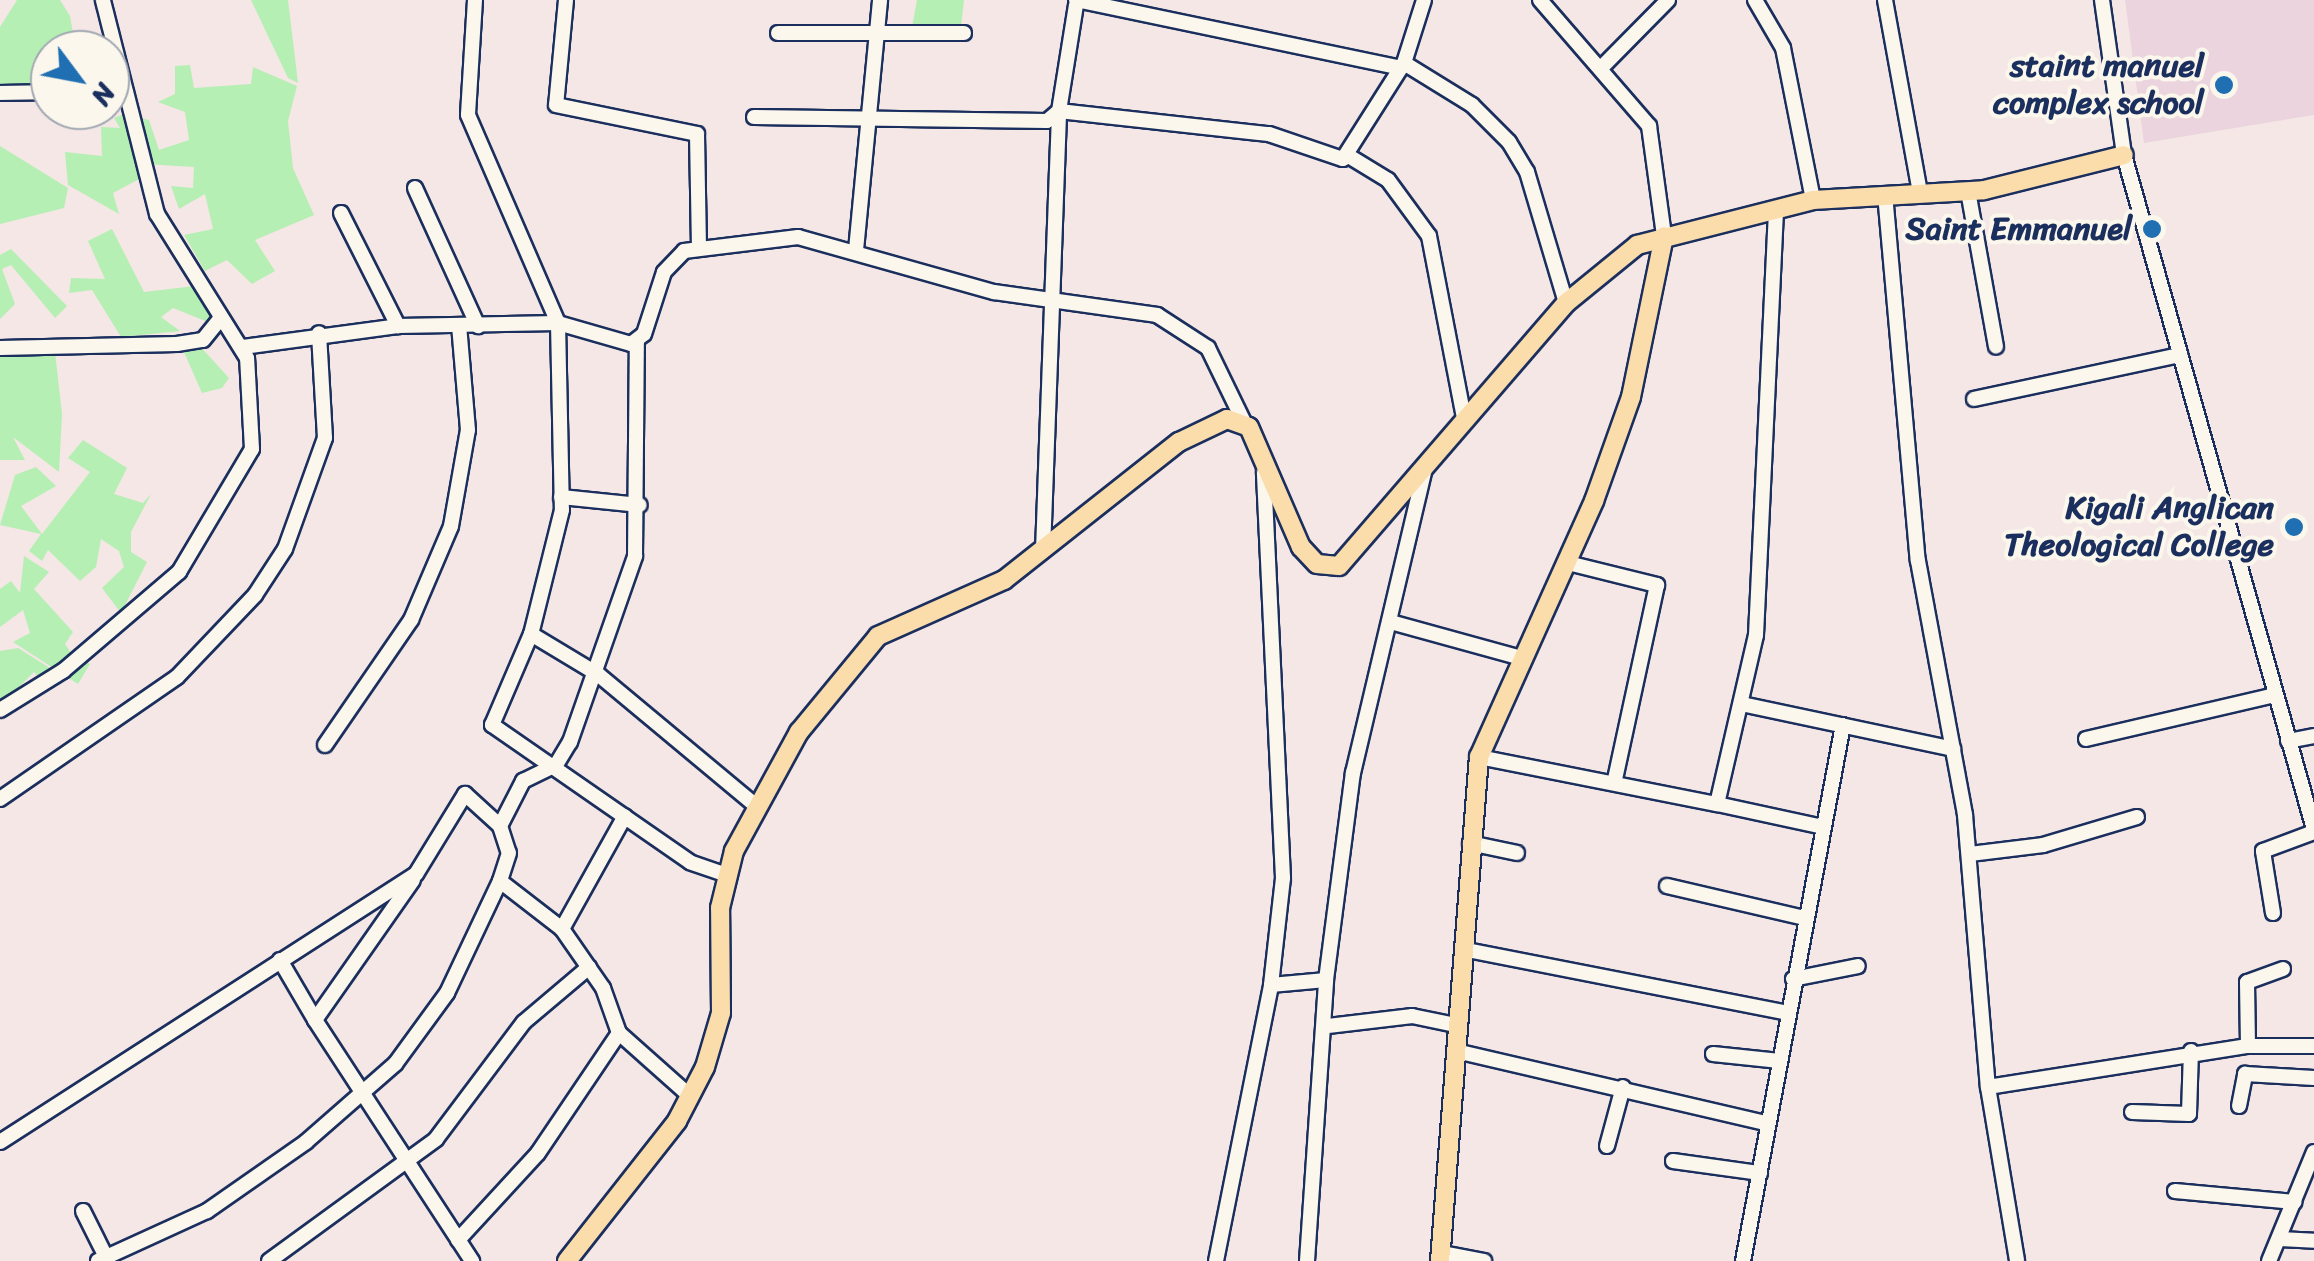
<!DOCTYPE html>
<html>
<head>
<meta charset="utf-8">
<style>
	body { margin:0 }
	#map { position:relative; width:2314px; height:1261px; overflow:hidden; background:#f4e7e5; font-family:Sriracha,sans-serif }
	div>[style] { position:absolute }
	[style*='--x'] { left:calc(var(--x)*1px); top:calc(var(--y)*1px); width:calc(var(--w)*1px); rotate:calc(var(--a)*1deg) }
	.built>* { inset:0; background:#ebd4dd }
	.green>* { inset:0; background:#b5efb3 }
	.roads { filter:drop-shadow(2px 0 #1b2f5e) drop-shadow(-2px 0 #1b2f5e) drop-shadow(0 2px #1b2f5e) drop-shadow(0 -2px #1b2f5e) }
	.minor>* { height:14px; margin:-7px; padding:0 7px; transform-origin:7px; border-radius:7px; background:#fbf7ec }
	.major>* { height:18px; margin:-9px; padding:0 9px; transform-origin:9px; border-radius:9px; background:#fbddab }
	.dots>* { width:28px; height:28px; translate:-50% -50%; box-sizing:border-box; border:5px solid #fbf7ec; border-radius:50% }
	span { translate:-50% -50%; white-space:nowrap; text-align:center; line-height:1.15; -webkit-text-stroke:8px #fbf7ec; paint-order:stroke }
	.poi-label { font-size:32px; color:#1b2f5e; font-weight:700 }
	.right { translate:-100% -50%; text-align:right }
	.north { position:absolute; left:30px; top:30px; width:100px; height:100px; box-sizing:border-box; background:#fbf7ec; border:2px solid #a1a7b3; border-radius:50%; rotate:122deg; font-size:28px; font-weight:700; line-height:40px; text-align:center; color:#1b2f5e }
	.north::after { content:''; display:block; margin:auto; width:35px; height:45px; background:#1f6fb2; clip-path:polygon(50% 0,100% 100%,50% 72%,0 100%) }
</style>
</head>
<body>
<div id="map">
	<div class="built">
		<i style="clip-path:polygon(2125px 0,2314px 0,2314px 115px,2144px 143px)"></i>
	</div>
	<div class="green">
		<i style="clip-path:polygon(17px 0,60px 0,70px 16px,76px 50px,50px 50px,50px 87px,0 89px,0 27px)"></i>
		<i style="clip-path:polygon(251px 0,288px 0,298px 83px,288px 78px)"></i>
		<i style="clip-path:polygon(917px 0,964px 0,961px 27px,912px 27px)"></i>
		<i style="clip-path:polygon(190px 65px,194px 88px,251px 84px,253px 67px,297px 86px,288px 121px,293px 168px,314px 215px,255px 240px,275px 271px,252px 284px,227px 260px,205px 271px,184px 235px,213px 229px,205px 194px,179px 209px,171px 186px,193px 188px,194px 167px,144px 164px,143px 177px,113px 193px,119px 214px,68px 185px,65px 152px,102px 156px,101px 127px,120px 128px,114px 118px,124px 114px,149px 120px,159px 150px,189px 140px,185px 112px,158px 102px,175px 94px,175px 66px)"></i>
		<i style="clip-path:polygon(0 146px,68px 188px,64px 208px,0 224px)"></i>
		<i style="clip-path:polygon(112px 229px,144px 292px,195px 286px,215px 325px,173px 308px,161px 317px,180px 331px,121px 337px,92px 290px,69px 293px,71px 278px,105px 279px,88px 241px)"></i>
		<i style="clip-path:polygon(11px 249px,67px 306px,55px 318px,11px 265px,2px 269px,15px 304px,0 319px,0 255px)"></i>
		<i style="clip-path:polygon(189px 334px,229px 378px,222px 388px,202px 393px,180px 343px)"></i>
		<i style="clip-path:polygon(54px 343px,62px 414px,59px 472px,13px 437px,25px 460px,0 460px,0 353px)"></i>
		<i style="clip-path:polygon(83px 440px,127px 468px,114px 494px,143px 503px,151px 494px,131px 532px,131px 552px,147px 562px,121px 613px,102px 588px,124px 567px,119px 551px,101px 539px,96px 567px,80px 581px,48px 550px,42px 561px,29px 551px,41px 534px,0 525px,15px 475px,36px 467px,56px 486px,21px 506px,42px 534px,90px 472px,68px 458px)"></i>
		<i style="clip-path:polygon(24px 556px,49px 572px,34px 589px,73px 632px,65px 644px,73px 656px,90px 664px,78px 684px,13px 642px,30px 633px,23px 610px,0 627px,0 589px,11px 581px,20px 593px)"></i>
		<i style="clip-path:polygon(18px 648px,53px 670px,40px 679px,34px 672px,0 706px,0 651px)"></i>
	</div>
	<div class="roads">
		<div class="minor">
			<i style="--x:475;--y:0;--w:115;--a:93.5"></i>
			<i style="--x:468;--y:115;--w:227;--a:66.6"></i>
			<i style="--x:558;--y:323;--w:187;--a:88.8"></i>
			<i style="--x:562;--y:510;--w:128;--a:104"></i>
			<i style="--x:566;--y:0;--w:105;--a:95.4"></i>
			<i style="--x:556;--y:105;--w:144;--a:11.6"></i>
			<i style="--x:697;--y:134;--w:111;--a:89"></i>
			<i style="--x:1076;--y:0;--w:332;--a:11.8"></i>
			<i style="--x:1424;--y:0;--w:66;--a:107.6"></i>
			<i style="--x:1404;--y:63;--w:80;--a:31.7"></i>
			<i style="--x:1472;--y:105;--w:52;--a:45"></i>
			<i style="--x:1509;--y:142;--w:35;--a:59"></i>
			<i style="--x:1527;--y:172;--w:137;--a:73.4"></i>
			<i style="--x:1540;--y:0;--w:167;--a:49.1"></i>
			<i style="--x:1649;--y:126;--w:111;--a:82.2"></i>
			<i style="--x:1755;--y:0;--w:56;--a:59.7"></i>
			<i style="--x:1783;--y:48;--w:155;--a:78.8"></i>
			<i style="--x:1885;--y:0;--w:196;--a:79.7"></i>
			<i style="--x:2102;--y:0;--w:157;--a:81.9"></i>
			<i style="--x:2124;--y:155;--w:700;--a:74.26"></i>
			<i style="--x:778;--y:33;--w:186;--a:0"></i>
			<i style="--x:1602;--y:67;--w:94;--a:-45.4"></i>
			<i style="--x:0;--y:93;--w:50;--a:-1.1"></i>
			<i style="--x:754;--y:117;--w:293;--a:0.8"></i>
			<i style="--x:1047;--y:121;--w:16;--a:-40"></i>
			<i style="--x:1059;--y:111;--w:211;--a:6.3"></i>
			<i style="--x:1269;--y:134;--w:78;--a:18.7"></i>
			<i style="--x:1343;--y:159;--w:114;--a:-57.6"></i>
			<i style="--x:1347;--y:155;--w:48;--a:31.4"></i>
			<i style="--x:1388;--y:180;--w:69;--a:53.8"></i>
			<i style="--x:1429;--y:236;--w:184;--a:79.1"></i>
			<i style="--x:415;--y:188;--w:152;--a:65.5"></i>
			<i style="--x:1968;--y:191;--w:158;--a:79.8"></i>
			<i style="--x:1885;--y:194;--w:368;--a:84.9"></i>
			<i style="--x:1918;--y:561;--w:258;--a:79.5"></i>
			<i style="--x:1965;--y:815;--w:273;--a:85.2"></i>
			<i style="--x:1988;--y:1087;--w:176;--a:80.5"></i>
			<i style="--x:341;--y:213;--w:127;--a:63.2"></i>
			<i style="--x:856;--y:250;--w:251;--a:-84.5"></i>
			<i style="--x:243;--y:347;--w:156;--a:-7.7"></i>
			<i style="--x:398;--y:326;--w:160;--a:-1.1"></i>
			<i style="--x:558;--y:323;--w:76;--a:16"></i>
			<i style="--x:631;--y:344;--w:16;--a:-38"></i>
			<i style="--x:644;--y:334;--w:65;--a:-72.1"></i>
			<i style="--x:664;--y:272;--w:29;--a:-46"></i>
			<i style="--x:684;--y:251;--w:115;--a:-7"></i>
			<i style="--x:798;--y:237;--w:204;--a:15.7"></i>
			<i style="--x:994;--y:292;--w:165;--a:8"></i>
			<i style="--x:1157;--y:315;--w:61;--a:32.9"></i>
			<i style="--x:1208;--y:348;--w:82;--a:64.1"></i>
			<i style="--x:0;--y:348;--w:177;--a:-1.3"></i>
			<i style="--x:177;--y:344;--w:26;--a:-9"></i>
			<i style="--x:203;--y:340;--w:27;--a:-51"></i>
			<i style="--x:1974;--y:399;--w:211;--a:-12.1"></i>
			<i style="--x:561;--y:497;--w:79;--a:5.8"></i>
			<i style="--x:1043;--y:551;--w:440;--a:-87.9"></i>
			<i style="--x:1059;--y:111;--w:107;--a:-80.9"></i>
			<i style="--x:1568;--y:563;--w:92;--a:13.9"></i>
			<i style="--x:1657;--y:585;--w:199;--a:102.2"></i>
			<i style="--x:1391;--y:622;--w:132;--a:15.4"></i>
			<i style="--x:1742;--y:704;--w:216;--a:12"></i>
			<i style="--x:0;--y:710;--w:74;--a:-31.8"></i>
			<i style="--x:63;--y:671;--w:153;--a:-40.5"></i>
			<i style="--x:179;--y:572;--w:143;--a:-59.3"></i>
			<i style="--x:252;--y:449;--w:91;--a:-93.1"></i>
			<i style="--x:247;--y:358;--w:170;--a:-122"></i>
			<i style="--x:157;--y:214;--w:221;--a:-104.2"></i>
			<i style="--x:2086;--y:739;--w:194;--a:-13.1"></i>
			<i style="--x:2288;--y:741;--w:26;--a:-11"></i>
			<i style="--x:325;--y:745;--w:152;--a:-55.5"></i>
			<i style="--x:411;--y:620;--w:102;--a:-66.9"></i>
			<i style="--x:451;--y:526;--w:97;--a:-80"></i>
			<i style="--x:468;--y:430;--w:104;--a:-94.9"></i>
			<i style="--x:1479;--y:757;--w:243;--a:11.2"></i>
			<i style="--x:1717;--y:804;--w:173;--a:-77"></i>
			<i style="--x:1756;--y:635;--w:427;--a:-87.3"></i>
			<i style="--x:0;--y:799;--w:215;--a:-34.6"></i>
			<i style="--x:177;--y:677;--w:113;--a:-46.4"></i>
			<i style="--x:255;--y:595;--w:55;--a:-56.9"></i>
			<i style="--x:285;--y:549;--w:118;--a:-70.2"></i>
			<i style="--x:325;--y:438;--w:105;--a:-93.3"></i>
			<i style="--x:1717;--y:804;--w:104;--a:12.2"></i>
			<i style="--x:500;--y:826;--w:51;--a:-62.9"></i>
			<i style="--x:523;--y:781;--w:37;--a:-26"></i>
			<i style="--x:556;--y:765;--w:27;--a:-59"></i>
			<i style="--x:570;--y:742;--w:197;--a:-70.7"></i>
			<i style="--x:635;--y:556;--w:215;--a:-89.5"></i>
			<i style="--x:1470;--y:843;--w:48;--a:12"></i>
			<i style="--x:1970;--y:854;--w:74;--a:-7"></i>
			<i style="--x:2043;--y:845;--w:98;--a:-16.6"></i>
			<i style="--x:727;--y:875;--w:39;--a:-161"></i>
			<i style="--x:690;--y:862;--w:241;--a:-145.3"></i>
			<i style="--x:492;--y:725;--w:99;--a:-66.8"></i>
			<i style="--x:531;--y:634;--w:79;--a:31.1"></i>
			<i style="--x:599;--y:675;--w:204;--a:39.8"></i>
			<i style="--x:413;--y:880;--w:171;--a:125"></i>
			<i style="--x:315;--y:1020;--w:288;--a:56.9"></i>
			<i style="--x:500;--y:881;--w:78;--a:37.7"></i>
			<i style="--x:562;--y:929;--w:72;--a:55.2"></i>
			<i style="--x:603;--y:988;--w:48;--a:70.4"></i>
			<i style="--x:619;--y:1033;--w:95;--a:41.6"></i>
			<i style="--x:1667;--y:886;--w:142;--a:13.1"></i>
			<i style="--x:2273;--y:913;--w:63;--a:-99.2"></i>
			<i style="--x:2263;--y:851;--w:54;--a:-20.4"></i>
			<i style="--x:562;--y:929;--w:129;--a:-60.9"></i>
			<i style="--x:1462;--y:949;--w:332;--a:11.1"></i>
			<i style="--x:280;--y:960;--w:69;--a:59.7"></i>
			<i style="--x:2283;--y:969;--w:38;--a:160"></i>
			<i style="--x:2247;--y:982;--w:64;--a:89.1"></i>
			<i style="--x:2248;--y:1046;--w:66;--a:0"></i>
			<i style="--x:1793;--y:979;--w:66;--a:-11.3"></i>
			<i style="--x:1271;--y:985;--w:55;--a:-5.2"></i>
			<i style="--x:1328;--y:1026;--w:85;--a:-6.8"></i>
			<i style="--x:1412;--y:1016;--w:45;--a:11.6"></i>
			<i style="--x:1456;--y:1051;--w:317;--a:13.1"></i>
			<i style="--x:1713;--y:1054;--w:67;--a:6"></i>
			<i style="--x:1988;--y:1087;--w:263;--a:-9"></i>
			<i style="--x:2239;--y:1106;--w:33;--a:-79"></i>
			<i style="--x:2245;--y:1074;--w:69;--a:3.3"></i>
			<i style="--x:2132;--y:1112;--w:57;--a:2"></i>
			<i style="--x:2189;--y:1114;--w:63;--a:-88.2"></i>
			<i style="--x:0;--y:1142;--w:495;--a:-32.8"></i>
			<i style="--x:416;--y:874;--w:94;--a:-58.5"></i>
			<i style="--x:465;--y:794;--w:47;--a:42.4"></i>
			<i style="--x:500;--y:826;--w:28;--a:72"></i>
			<i style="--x:509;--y:853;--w:29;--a:108"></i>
			<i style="--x:500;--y:881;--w:124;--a:115.3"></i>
			<i style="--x:447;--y:993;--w:88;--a:126.2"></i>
			<i style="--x:395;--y:1064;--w:118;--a:138.8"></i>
			<i style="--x:306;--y:1142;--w:121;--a:145.1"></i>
			<i style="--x:207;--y:1211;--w:120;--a:155.4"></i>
			<i style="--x:1607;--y:1146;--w:61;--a:-74.8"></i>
			<i style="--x:1673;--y:1161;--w:88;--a:7.9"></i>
			<i style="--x:2175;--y:1191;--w:120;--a:5.3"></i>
			<i style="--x:83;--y:1211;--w:56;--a:63.4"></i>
			<i style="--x:2280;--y:1239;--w:34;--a:3"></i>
			<i style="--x:458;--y:1240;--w:118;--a:-47.4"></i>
			<i style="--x:538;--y:1153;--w:145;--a:-56"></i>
			<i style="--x:1442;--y:1253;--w:43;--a:10.8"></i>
			<i style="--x:269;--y:1261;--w:207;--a:-36.1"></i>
			<i style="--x:436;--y:1139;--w:146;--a:-53.1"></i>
			<i style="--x:524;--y:1022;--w:85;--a:-40.2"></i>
			<i style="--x:1216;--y:1261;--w:281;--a:-78.7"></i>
			<i style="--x:1271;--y:985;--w:108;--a:-83.6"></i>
			<i style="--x:1283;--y:878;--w:406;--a:-92.7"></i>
			<i style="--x:1307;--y:1261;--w:282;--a:-86.1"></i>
			<i style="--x:1326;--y:980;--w:209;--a:-82.6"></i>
			<i style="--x:1353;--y:773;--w:318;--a:-76.7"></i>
			<i style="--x:1743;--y:1261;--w:545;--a:-79.43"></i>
			<i style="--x:2269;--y:1261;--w:118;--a:-67.6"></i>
		</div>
		<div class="major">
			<i style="--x:567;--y:1261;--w:178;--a:-51.8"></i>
			<i style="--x:677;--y:1121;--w:61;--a:-62.6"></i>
			<i style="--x:705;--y:1067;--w:56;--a:-73.5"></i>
			<i style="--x:721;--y:1013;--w:105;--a:-90.5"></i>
			<i style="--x:720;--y:908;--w:59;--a:-76.2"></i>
			<i style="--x:734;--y:851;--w:136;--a:-61.4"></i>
			<i style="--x:799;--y:732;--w:124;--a:-50.5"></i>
			<i style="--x:878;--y:636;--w:138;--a:-24"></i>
			<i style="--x:1004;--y:580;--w:223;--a:-38.3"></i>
			<i style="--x:1179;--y:442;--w:53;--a:-25.6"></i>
			<i style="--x:1227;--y:419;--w:23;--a:20"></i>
			<i style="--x:1249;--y:427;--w:131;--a:66.6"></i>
			<i style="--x:1301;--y:547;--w:23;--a:47"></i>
			<i style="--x:1317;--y:564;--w:22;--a:5"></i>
			<i style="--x:1339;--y:566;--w:347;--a:-49.2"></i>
			<i style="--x:1566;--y:303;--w:92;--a:-39.2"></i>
			<i style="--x:1637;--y:245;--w:182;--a:-14.3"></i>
			<i style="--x:1813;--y:200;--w:171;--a:-3.3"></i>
			<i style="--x:1984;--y:190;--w:144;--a:-14"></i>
			<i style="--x:1440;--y:1261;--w:506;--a:-85.58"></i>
			<i style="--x:1479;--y:757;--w:281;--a:-65.8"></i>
			<i style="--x:1594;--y:501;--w:110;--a:-70.4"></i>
			<i style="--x:1631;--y:397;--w:164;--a:-78.4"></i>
		</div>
	</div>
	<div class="dots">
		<i style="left:2224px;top:85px;background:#1f6fb2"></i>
		<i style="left:2152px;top:229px;background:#1f6fb2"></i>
		<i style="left:2294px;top:527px;background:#1f6fb2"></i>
	</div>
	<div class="poi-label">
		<span class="right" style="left:2204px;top:85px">staint manuel<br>complex school</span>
		<span class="right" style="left:2132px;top:229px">Saint Emmanuel</span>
		<span class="right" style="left:2274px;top:527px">Kigali Anglican<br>Theological College</span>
	</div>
	<div class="north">N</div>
</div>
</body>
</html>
